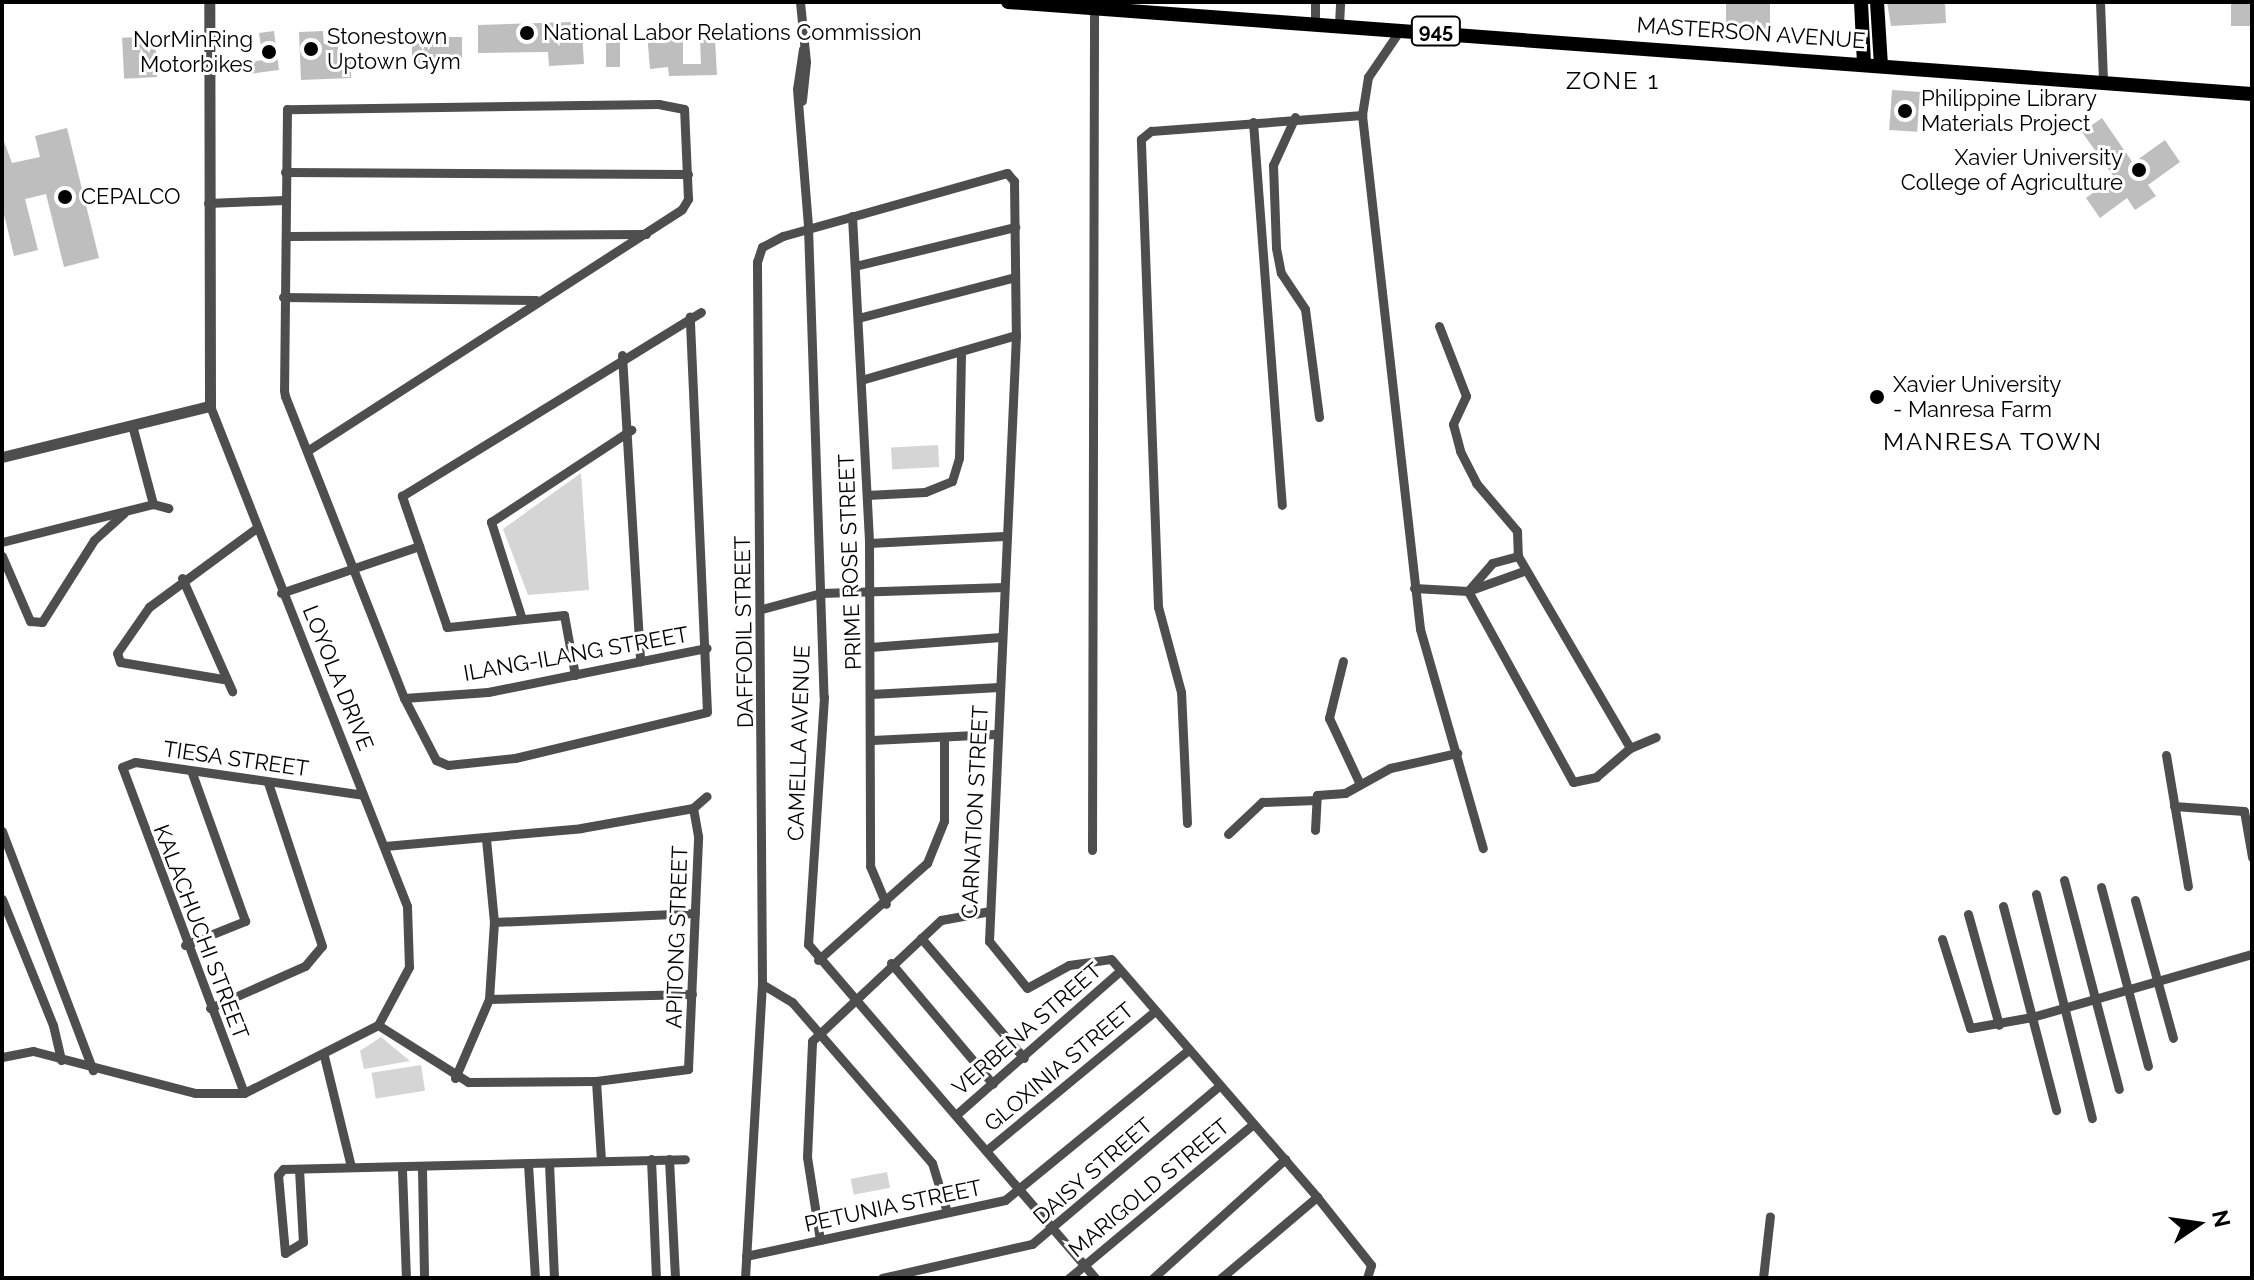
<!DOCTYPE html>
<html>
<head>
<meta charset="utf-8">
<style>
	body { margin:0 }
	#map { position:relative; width:2254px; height:1280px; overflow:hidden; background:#fff; font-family:Raleway,sans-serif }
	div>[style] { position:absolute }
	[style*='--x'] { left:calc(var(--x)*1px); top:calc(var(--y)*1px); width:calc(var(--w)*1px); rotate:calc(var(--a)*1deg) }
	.green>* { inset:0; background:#d5d5d5; transform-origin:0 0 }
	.building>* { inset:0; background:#bebebe; transform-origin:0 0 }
	.minor>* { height:9px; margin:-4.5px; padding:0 4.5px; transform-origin:4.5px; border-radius:4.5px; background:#4e4e4e }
	.tertiary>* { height:11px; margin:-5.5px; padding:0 5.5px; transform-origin:5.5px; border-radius:5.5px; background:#4e4e4e }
	.primary>* { height:14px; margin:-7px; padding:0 7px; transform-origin:7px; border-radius:7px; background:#000 }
	.dots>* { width:22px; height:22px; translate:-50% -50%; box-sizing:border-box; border:4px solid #fff; border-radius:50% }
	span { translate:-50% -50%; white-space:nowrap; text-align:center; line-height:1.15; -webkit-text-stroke:6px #fff; paint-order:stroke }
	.shield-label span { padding:2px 6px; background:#fff; border:2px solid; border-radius:6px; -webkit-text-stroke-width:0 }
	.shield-label { font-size:20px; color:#000; font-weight:700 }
	.poi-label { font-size:22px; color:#000 }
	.left { translate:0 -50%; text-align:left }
	.right { translate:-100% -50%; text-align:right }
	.street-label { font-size:22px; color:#000 }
	.neighbourhood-label { font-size:24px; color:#000; letter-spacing:2px }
	.frame { position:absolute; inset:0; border:4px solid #000; pointer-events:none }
	.north { position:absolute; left:2158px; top:1184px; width:80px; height:80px; -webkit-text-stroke:6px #fff; paint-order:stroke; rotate:77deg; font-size:22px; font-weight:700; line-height:32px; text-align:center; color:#000 }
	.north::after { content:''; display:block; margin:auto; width:28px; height:36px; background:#000; clip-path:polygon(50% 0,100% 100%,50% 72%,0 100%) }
</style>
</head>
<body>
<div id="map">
	<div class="green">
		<i style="left:938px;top:445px;width:22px;height:47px;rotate:87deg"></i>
		<i style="clip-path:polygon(581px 473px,589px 590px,528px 595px,503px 529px)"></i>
		<i style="clip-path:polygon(381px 1037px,410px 1061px,364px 1069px,360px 1051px)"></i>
		<i style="left:421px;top:1065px;width:26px;height:50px;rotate:81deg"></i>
		<i style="left:887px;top:1172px;width:16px;height:37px;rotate:79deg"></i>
	</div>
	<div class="building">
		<i style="left:1726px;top:2px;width:44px;height:28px"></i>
		<i style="clip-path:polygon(1887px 2px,1945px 2px,1946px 23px,1891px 26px)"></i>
		<i style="left:2231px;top:2px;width:21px;height:24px"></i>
		<i style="clip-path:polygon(572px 22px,582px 32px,584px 64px,549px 66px,548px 52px,478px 53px,478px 25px)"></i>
		<i style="left:606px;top:26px;width:14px;height:41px"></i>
		<i style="clip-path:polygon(274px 31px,279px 70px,249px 74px,248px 62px,263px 60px,259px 33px)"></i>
		<i style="clip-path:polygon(323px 31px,324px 44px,338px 44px,338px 61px,351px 61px,351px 78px,301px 80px,299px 32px)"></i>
		<i style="clip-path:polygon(662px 31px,662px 37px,683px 38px,683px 64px,701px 64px,700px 40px,715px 39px,717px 75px,669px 76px,668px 67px,650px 69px,647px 33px)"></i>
		<i style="left:155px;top:36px;width:41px;height:33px;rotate:87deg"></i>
		<i style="left:412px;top:37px;width:50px;height:27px"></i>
		<i style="left:1892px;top:90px;width:28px;height:40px;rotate:4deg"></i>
		<i style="clip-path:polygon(2102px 118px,2133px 163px,2165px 140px,2180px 162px,2148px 185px,2156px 196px,2135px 210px,2127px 198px,2100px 218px,2086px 198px,2114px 177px,2082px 132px)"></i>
		<i style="clip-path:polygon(67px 128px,99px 258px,64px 267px,46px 194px,25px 199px,38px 250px,14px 256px,2px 206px,2px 136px,12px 163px,40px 157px,35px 136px)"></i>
	</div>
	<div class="minor">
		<i style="--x:800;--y:2;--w:60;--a:84.3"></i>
		<i style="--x:806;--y:62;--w:39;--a:96"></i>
		<i style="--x:2100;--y:2;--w:79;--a:87.8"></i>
		<i style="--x:1315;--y:22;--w:20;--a:-90"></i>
		<i style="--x:1339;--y:24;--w:22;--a:-87"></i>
		<i style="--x:1400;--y:30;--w:57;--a:124.2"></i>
		<i style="--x:1368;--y:77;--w:38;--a:99"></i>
		<i style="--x:1362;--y:115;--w:517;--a:83.56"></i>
		<i style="--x:1420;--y:629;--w:228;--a:74"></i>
		<i style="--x:803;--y:49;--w:40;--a:98.5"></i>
		<i style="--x:797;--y:89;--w:138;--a:85.4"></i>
		<i style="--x:808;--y:227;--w:470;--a:88.1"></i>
		<i style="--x:824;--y:697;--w:248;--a:93.7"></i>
		<i style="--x:808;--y:944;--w:440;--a:49.3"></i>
		<i style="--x:1295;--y:117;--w:53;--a:114.6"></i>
		<i style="--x:1273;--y:165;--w:83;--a:87.9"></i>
		<i style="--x:1276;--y:248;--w:25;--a:79"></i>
		<i style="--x:1281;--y:273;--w:43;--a:56.3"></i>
		<i style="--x:1305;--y:309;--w:109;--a:82.6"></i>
		<i style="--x:1253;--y:122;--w:384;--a:85.7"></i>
		<i style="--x:285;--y:172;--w:403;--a:0.3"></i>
		<i style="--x:208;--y:203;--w:76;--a:-2.3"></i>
		<i style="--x:852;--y:216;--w:327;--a:87"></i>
		<i style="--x:869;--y:543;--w:323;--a:89.8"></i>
		<i style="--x:870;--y:866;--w:41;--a:67.2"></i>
		<i style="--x:286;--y:236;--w:360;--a:-0.3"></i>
		<i style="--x:855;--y:266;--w:165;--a:-13.7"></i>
		<i style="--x:283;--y:297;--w:253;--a:0.7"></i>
		<i style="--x:858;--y:318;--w:162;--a:-14.6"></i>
		<i style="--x:1439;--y:326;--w:75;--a:68.9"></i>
		<i style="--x:1466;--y:396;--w:31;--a:115"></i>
		<i style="--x:1453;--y:424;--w:28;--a:75"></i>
		<i style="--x:1460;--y:451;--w:36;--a:63"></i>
		<i style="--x:1476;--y:483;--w:63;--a:49.5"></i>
		<i style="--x:1517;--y:531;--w:25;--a:88"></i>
		<i style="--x:622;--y:355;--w:307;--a:86.6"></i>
		<i style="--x:861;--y:380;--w:161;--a:-16.2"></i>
		<i style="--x:132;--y:425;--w:82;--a:75.1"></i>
		<i style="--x:153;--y:504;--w:16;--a:15"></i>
		<i style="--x:307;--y:451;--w:446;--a:-32.8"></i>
		<i style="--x:682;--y:209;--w:12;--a:-59"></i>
		<i style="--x:688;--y:199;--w:90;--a:-92.5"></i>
		<i style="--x:684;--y:109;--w:25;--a:-169"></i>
		<i style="--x:659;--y:104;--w:372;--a:179.2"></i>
		<i style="--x:287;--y:109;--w:281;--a:90.6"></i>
		<i style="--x:284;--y:390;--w:6;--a:81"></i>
		<i style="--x:285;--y:396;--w:325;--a:68.5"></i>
		<i style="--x:404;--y:698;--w:70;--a:62.7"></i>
		<i style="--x:436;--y:760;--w:13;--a:23"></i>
		<i style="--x:448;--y:765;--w:67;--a:-6"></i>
		<i style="--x:515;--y:758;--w:197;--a:-13.5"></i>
		<i style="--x:707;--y:712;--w:396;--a:-92.5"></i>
		<i style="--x:867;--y:495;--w:58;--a:-3"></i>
		<i style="--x:925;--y:492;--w:29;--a:-22"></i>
		<i style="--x:952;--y:481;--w:24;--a:-73"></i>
		<i style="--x:959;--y:458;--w:107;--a:-88.9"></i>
		<i style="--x:2;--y:542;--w:156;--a:-14.1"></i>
		<i style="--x:869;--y:543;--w:135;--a:-3"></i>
		<i style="--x:2;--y:556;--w:71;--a:66.7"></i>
		<i style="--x:30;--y:621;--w:12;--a:5"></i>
		<i style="--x:42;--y:622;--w:97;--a:-57.6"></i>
		<i style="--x:94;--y:540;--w:40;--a:-42"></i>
		<i style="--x:182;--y:578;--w:124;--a:66.1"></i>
		<i style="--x:1414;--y:588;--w:54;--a:3.2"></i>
		<i style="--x:1468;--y:591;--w:218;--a:61.2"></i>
		<i style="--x:1573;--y:782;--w:24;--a:-12"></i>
		<i style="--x:1596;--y:777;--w:45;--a:-40.5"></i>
		<i style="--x:1630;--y:748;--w:28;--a:-23"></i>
		<i style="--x:1468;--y:591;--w:37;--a:-49"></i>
		<i style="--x:1492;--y:563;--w:27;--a:-15"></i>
		<i style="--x:1518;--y:556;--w:222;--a:59.7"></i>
		<i style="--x:1468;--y:591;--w:59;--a:-19.7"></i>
		<i style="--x:281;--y:593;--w:146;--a:-18.8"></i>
		<i style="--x:762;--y:609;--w:61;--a:-15.2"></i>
		<i style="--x:821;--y:593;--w:183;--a:-1.9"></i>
		<i style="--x:521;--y:616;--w:99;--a:-107.7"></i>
		<i style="--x:491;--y:522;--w:168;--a:-33.3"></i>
		<i style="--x:870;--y:647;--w:131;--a:-4.4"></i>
		<i style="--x:1343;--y:661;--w:59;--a:103.8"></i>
		<i style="--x:1329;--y:718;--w:71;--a:64.9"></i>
		<i style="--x:575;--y:675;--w:61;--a:-100.4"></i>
		<i style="--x:564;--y:615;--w:118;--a:174.1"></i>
		<i style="--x:447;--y:627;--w:139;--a:-109"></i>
		<i style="--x:402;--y:496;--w:351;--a:-31.6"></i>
		<i style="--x:223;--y:679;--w:104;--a:-170.6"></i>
		<i style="--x:120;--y:662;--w:9;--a:-108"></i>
		<i style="--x:117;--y:653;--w:56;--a:-55.2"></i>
		<i style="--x:149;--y:607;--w:132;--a:-36.3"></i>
		<i style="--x:871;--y:694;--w:128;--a:-3.1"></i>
		<i style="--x:404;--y:698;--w:84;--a:-4.1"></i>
		<i style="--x:488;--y:692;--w:223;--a:-11.4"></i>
		<i style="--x:872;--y:740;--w:124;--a:-2.8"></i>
		<i style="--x:2166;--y:755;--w:133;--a:80.5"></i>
		<i style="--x:2174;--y:806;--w:70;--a:4.1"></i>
		<i style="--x:2244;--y:811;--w:47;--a:80.1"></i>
		<i style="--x:1187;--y:823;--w:131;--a:-92.6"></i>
		<i style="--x:1181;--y:692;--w:88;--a:-105.1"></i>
		<i style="--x:1158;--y:607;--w:468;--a:-92.1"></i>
		<i style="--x:1141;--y:139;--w:13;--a:-39"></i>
		<i style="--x:1151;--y:131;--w:212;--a:-4.3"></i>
		<i style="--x:1315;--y:830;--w:35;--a:-87"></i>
		<i style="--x:1317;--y:795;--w:28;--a:-4"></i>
		<i style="--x:1345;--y:793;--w:51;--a:-29.1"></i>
		<i style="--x:1390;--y:768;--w:69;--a:-12.6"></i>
		<i style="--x:2;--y:831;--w:256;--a:69.2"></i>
		<i style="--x:1228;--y:834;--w:47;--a:-43.3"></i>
		<i style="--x:1262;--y:802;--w:54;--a:-2.1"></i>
		<i style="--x:385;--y:846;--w:197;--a:-5.2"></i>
		<i style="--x:581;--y:828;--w:114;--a:-10.1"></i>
		<i style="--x:693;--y:808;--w:18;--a:-41"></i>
		<i style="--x:1092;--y:850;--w:843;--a:-89.86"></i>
		<i style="--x:2064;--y:880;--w:216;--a:75.3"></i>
		<i style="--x:2101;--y:887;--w:185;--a:75.3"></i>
		<i style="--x:2036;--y:894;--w:231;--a:76"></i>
		<i style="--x:2;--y:899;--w:136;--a:68"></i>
		<i style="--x:53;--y:1025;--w:36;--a:77"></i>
		<i style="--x:2135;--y:900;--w:143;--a:74.6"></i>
		<i style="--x:2003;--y:906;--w:211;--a:75.4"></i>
		<i style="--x:1968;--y:914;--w:115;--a:74.4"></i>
		<i style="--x:494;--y:922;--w:201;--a:-2.6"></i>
		<i style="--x:921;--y:938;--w:158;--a:49.4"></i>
		<i style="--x:1942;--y:939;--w:93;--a:72.5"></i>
		<i style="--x:1970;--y:1028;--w:63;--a:-10.1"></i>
		<i style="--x:2032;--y:1017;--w:229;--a:-16"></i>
		<i style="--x:185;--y:945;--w:65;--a:-21.8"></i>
		<i style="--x:245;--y:921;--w:157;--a:-109.7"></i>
		<i style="--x:818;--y:960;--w:146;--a:-41.7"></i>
		<i style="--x:927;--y:863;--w:45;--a:-68"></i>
		<i style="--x:944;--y:821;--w:83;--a:-90"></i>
		<i style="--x:891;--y:963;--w:158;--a:49.9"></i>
		<i style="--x:762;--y:984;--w:35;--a:31"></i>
		<i style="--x:792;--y:1002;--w:213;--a:49"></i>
		<i style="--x:932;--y:1163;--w:51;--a:73"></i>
		<i style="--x:489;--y:999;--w:203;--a:-1.4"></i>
		<i style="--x:210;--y:1008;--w:104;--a:-23.9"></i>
		<i style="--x:305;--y:966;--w:26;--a:-50"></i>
		<i style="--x:322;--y:946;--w:172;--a:-108.3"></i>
		<i style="--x:378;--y:1025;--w:107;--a:32.3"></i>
		<i style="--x:468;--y:1082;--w:128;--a:-0.4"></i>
		<i style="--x:596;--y:1081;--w:93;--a:-7.4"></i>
		<i style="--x:688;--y:1069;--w:233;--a:-87.5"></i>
		<i style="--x:698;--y:836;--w:28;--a:-100"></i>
		<i style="--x:324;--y:1056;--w:114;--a:76.3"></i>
		<i style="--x:2;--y:1057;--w:32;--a:-11"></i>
		<i style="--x:33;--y:1051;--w:167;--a:14.5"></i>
		<i style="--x:195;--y:1093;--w:49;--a:0"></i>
		<i style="--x:244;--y:1093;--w:150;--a:-26.9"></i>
		<i style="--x:378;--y:1025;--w:66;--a:-61.9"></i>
		<i style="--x:409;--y:967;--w:61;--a:-91.9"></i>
		<i style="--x:407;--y:906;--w:537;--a:-111.5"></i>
		<i style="--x:455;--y:1078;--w:86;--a:-66.7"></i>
		<i style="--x:489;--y:999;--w:77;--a:-86.3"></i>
		<i style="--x:494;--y:922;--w:83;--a:-95.5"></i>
		<i style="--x:596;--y:1081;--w:79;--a:86.4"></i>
		<i style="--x:244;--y:1093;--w:348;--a:-110.5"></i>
		<i style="--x:122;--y:767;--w:14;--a:-21"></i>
		<i style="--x:135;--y:762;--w:230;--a:8.2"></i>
		<i style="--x:957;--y:1114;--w:217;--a:-41.3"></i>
		<i style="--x:987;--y:1150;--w:218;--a:-39.6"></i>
		<i style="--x:651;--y:1159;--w:119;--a:87.6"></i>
		<i style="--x:669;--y:1159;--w:119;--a:87.1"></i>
		<i style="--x:549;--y:1163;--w:115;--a:87.5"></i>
		<i style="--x:528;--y:1164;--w:114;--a:86.5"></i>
		<i style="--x:299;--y:1169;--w:73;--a:86.9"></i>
		<i style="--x:303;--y:1242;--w:21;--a:149"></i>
		<i style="--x:285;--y:1253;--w:78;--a:-95.1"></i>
		<i style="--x:278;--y:1175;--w:8;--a:-50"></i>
		<i style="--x:283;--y:1169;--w:402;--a:-1.4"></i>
		<i style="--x:422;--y:1169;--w:109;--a:88.9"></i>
		<i style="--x:402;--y:1170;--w:108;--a:87.9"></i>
		<i style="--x:820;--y:1240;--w:84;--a:-98.9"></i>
		<i style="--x:807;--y:1157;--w:116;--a:-87.5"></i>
		<i style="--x:812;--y:1041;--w:177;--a:-43.2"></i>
		<i style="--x:941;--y:920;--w:50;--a:-10.4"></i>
		<i style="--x:746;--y:1256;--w:265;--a:-12.2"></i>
		<i style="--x:1005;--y:1200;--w:235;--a:-39.3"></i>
		<i style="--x:745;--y:1278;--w:294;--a:-86.7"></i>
		<i style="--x:762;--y:984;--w:722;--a:-90.4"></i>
		<i style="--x:757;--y:262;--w:16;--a:-72"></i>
		<i style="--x:762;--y:247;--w:24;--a:-28"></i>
		<i style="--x:783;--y:236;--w:233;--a:-15.7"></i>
		<i style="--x:1007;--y:173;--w:11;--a:49"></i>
		<i style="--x:1014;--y:181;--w:154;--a:89.3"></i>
		<i style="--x:1016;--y:335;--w:607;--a:92.55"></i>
		<i style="--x:989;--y:941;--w:60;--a:51"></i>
		<i style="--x:1027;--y:988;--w:48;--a:-28.7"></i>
		<i style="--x:1069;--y:965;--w:42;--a:-8.1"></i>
		<i style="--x:1111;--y:959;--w:315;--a:49.1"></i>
		<i style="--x:1317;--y:1197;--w:87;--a:51.5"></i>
		<i style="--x:1371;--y:1265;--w:14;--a:107"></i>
		<i style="--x:882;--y:1278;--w:154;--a:-12.8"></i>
		<i style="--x:1032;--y:1244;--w:245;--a:-40.2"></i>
		<i style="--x:1069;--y:1278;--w:237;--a:-39.9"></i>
		<i style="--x:1153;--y:1278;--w:178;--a:-42"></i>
		<i style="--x:1221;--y:1278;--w:126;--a:-40.2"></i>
		<i style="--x:1763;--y:1278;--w:62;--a:-83.6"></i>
	</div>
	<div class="tertiary">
		<i style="--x:2;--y:457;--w:214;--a:-13.8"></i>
		<i style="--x:210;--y:406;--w:404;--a:-90.1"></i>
	</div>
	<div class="primary">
		<i style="--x:1008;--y:2;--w:1247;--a:4.23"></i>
		<i style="--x:1861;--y:2;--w:61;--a:87.2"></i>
		<i style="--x:1877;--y:2;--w:63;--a:86.4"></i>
	</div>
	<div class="dots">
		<i style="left:527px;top:33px;background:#000"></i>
		<i style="left:311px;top:49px;background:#000"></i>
		<i style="left:269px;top:52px;background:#000"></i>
		<i style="left:1905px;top:111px;background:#000"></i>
		<i style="left:2139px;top:170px;background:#000"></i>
		<i style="left:65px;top:197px;background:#000"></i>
		<i style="left:1877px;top:397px;background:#000"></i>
	</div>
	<div class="shield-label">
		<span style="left:1436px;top:31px">945</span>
	</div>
	<div class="poi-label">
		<span class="left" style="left:543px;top:33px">National Labor Relations Commission</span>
		<span class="left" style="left:327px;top:49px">Stonestown<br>Uptown Gym</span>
		<span class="right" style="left:253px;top:52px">NorMinRing<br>Motorbikes</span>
		<span class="left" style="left:1921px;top:111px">Philippine Library<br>Materials Project</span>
		<span class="right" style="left:2123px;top:170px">Xavier University<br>College of Agriculture</span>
		<span class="left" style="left:81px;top:197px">CEPALCO</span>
		<span class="left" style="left:1893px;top:397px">Xavier University<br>- Manresa Farm</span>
	</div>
	<div class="street-label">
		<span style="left:1751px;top:33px;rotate:4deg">MASTERSON AVENUE</span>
		<span style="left:850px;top:562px;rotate:-92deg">PRIME ROSE STREET</span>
		<span style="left:744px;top:632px;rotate:-91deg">DAFFODIL STREET</span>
		<span style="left:576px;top:654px;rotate:-10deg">ILANG-ILANG STREET</span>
		<span style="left:338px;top:678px;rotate:68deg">LOYOLA DRIVE</span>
		<span style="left:799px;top:743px;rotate:-88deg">CAMELLA AVENUE</span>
		<span style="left:236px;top:759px;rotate:8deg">TIESA STREET</span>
		<span style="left:975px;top:812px;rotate:-87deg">CARNATION STREET</span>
		<span style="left:201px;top:932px;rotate:69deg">KALACHUCHI STREET</span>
		<span style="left:677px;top:937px;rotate:-88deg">APITONG STREET</span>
		<span style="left:1027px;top:1029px;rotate:-41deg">VERBENA STREET</span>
		<span style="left:1059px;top:1067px;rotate:-40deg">GLOXINIA STREET</span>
		<span style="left:1093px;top:1171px;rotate:-41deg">DAISY STREET</span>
		<span style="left:1149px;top:1188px;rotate:-40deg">MARIGOLD STREET</span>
		<span style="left:893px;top:1206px;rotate:-12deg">PETUNIA STREET</span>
	</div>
	<div class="neighbourhood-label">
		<span style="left:1613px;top:81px">ZONE 1</span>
		<span style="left:1993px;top:442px">MANRESA TOWN</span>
	</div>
	<div class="frame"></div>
	<div class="north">N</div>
</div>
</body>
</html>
